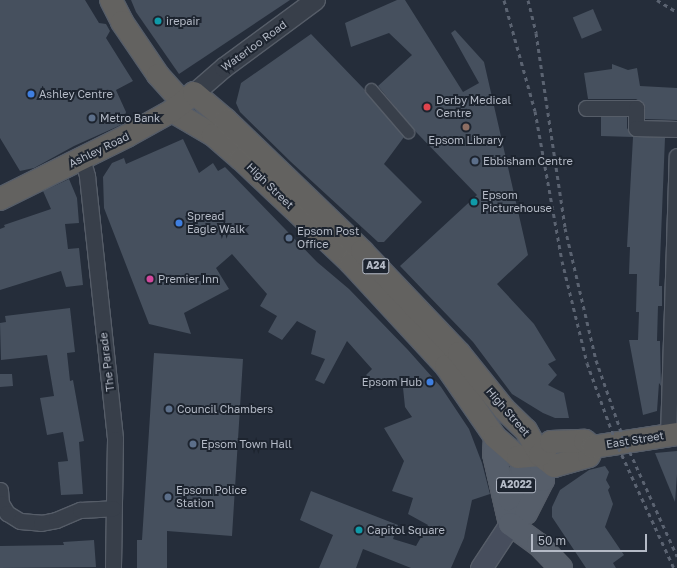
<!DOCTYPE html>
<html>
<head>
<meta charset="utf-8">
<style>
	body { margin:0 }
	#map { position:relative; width:677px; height:568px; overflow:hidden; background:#252d3a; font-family:"Golos Text",sans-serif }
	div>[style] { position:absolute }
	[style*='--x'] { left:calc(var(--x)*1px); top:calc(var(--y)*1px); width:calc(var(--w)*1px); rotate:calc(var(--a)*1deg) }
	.building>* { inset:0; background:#46505e; transform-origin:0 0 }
	.roads { filter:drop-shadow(1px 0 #565d68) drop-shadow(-1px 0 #565d68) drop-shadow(0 1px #565d68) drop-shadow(0 -1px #565d68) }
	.pedestrian>* { height:11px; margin:-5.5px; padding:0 5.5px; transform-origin:5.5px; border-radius:5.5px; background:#383f4a }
	.minor>* { height:15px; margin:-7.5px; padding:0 7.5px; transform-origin:7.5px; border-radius:7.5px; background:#383f4a }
	.tertiary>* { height:19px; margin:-9.5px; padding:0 9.5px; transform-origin:9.5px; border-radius:9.5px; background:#383f4a }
	.secondary>* { height:21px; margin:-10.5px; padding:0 10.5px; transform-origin:10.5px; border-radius:10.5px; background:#474e5d }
	.primary>* { height:22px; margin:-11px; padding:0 11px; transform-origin:11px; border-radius:11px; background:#565e6a }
	.trunk>* { height:22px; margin:-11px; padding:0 11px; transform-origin:11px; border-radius:11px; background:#636260 }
	.rail>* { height:3px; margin-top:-1.5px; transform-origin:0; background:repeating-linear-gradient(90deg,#5b6371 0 4px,transparent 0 8px) }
	.dots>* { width:11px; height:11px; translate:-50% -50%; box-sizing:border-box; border:2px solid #1d242f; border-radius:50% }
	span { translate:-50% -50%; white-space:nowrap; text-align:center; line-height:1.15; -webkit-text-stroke:4px #1d242f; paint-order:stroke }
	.shield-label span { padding:1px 3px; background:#1d242f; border:1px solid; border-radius:3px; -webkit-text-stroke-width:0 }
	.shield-label { font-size:10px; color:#b4bac6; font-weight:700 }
	.poi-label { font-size:11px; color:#b4bac6 }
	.left { translate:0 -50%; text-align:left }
	.right { translate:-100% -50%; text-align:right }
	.street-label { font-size:11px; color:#b4bac6 }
	.scale { position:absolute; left:531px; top:534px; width:116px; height:18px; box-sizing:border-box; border:2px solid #b4bac6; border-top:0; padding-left:5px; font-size:12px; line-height:14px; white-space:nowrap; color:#b4bac6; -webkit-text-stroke:3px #1d242f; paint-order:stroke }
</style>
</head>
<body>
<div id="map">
	<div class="building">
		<i style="clip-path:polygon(0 0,85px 0,99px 23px,106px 24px,110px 31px,106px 38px,133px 81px,116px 90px,126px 112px,123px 124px,74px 146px,34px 168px,20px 171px,0 138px)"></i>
		<i style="clip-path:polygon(131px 0,290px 0,179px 74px,136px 12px)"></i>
		<i style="clip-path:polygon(397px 0,405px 0,463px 92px,479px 83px,451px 33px,455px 30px,484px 62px,528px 255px,497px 284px,534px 324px,556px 360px,548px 364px,557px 375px,548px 385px,564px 393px,569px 418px,555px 418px,543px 413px,512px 394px,473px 342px,400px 266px,477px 195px,415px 131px,378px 86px,412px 55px,389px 33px,351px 47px,345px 23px)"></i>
		<i style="left:593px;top:9px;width:23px;height:22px;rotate:67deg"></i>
		<i style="clip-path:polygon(311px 34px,364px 89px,404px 137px,384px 164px,422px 202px,384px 242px,378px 242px,291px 162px,240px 112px,236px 103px,241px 83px)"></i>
		<i style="clip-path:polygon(612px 64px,628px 70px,637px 68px,640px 86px,677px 88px,677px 120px,645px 119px,644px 104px,636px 99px,588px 99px,584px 73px,612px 69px)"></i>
		<i style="clip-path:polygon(601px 117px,627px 117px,627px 128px,632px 136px,665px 138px,659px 286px,662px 286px,662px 306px,658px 306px,657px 341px,660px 341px,661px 386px,659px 383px,657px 411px,643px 415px,629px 340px,638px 340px,639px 312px,636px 312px,637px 274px,629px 274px,630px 247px,627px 247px,633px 137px,601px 136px)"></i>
		<i style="clip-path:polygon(183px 139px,199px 173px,213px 163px,218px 171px,225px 167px,317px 262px,349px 289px,408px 350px,441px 387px,469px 429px,482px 463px,490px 494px,472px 500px,464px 538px,451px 568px,411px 568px,363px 549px,356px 568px,319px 568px,333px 535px,300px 520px,311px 491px,398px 525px,393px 539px,416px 546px,428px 525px,408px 514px,413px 498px,392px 491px,404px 461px,384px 428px,412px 417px,405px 407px,402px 378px,389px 388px,382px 386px,366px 375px,372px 369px,347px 341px,324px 384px,315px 380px,325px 359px,311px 354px,316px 331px,297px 321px,282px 340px,268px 332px,277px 316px,260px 306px,267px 294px,232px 254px,216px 268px,229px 289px,184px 313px,191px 334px,149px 324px,104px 208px,103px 177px,112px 163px,124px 158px,126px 164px)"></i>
		<i style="clip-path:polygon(69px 179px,77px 198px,79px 223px,65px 224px,68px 249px,79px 248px,83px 285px,66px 287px,61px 271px,0 290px,0 229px,5px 227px,4px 225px,51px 209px,43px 191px)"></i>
		<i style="clip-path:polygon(70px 308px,75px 352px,67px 353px,70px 381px,73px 380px,84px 441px,79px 442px,83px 494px,61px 495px,58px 462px,68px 461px,63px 432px,47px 435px,40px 398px,54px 396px,47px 355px,1px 360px,0 323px,6px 322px,5px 316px)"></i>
		<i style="clip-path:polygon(154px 353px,243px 359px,232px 536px,167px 531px,167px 568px,137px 568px,137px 540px,142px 540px)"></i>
		<i style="clip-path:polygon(0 374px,12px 374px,13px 386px,0 387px)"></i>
		<i style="clip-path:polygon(677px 451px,677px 474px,675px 502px,655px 453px)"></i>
		<i style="clip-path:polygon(605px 466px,609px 472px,606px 480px,610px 487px,608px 490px,613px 504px,605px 527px,624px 555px,613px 563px,616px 568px,586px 568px,552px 517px,552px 507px,560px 490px,589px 470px)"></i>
		<i style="clip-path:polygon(94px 540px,96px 567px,0 568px,0 546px,64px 545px,63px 542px)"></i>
	</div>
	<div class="roads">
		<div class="pedestrian">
			<i style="--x:371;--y:89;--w:57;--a:49.3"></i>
		</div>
		<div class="minor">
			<i style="--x:586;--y:108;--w:50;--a:0"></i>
			<i style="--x:636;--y:108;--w:20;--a:90"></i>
			<i style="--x:636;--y:128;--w:41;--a:1.4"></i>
			<i style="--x:82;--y:158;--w:19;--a:74"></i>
			<i style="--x:87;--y:176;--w:264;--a:83.9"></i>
			<i style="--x:115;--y:439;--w:129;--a:90.9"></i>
			<i style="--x:668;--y:435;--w:279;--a:-88.2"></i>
			<i style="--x:0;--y:490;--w:13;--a:86"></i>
			<i style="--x:1;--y:503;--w:12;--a:59"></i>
			<i style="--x:7;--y:513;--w:15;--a:32"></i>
			<i style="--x:20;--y:521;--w:21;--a:5"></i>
			<i style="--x:41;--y:523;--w:15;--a:-11"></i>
			<i style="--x:56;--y:520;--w:26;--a:-23"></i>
			<i style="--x:80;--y:510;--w:33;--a:-3"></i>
		</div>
		<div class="tertiary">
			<i style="--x:194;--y:93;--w:40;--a:-41"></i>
			<i style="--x:224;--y:67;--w:113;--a:-36.4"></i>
		</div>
		<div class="secondary">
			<i style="--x:481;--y:568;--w:53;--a:-56.6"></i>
		</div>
		<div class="primary">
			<i style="--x:495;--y:437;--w:17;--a:93"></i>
			<i style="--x:494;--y:454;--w:72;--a:77.1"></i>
			<i style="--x:510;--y:514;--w:14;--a:-90"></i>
			<i style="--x:510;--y:500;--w:32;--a:-68"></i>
			<i style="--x:522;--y:470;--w:23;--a:-40"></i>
			<i style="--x:510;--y:524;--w:19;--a:-35"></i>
			<i style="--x:526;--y:513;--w:37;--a:-63"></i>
			<i style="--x:543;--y:480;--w:25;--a:-97"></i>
			<i style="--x:510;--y:524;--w:34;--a:36"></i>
			<i style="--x:538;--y:544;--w:33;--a:46"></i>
		</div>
		<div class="trunk">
			<i style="--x:111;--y:0;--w:25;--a:63"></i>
			<i style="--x:122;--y:22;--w:64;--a:55.8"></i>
			<i style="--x:158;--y:75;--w:36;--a:48"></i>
			<i style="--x:172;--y:111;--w:48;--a:30.3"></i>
			<i style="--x:213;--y:135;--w:37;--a:41"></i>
			<i style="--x:241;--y:159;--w:151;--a:43.4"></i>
			<i style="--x:351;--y:263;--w:140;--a:47.3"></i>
			<i style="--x:446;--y:366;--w:86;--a:55.4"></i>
			<i style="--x:495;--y:437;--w:30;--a:41"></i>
			<i style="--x:518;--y:457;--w:22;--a:-5"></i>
			<i style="--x:0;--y:199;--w:142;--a:-26.4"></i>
			<i style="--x:127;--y:136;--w:51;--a:-29.1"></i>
			<i style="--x:172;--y:111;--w:28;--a:-39"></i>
			<i style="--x:194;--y:93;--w:42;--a:40.2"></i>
			<i style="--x:226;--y:120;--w:189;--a:43.9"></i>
			<i style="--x:362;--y:251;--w:141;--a:46.4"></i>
			<i style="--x:459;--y:353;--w:72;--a:51.2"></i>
			<i style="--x:504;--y:409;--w:30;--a:44"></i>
			<i style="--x:526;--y:430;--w:29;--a:61"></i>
			<i style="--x:540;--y:455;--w:18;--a:38"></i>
			<i style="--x:554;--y:466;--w:36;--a:-16"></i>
			<i style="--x:589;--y:456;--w:10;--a:-66"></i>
			<i style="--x:540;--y:455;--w:17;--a:-50"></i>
			<i style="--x:551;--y:442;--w:34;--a:-2"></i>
			<i style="--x:585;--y:441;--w:10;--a:37"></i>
			<i style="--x:593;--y:447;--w:85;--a:-8.8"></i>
		</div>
	</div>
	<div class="rail">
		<i style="--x:504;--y:0;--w:115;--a:74.4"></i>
		<i style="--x:535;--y:111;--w:152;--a:79.8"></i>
		<i style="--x:562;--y:261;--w:105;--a:76.2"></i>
		<i style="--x:587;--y:363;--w:82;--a:70"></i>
		<i style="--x:615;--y:440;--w:141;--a:65.3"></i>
		<i style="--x:528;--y:0;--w:34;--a:76"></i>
		<i style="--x:536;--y:33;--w:197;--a:81.5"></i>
		<i style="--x:565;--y:228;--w:136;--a:76.8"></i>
		<i style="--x:596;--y:360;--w:82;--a:70.7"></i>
		<i style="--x:623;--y:437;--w:131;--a:65.6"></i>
		<i style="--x:657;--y:0;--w:23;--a:31"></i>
	</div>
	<div class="dots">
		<i style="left:158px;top:21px;background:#0f9aa8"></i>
		<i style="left:31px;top:94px;background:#3f7fe0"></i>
		<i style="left:427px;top:107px;background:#e0444e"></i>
		<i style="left:92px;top:118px;background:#5c6f8a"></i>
		<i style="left:466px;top:127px;background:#8d6e63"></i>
		<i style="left:475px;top:161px;background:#5c6f8a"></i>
		<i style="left:474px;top:202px;background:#0f9aa8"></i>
		<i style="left:179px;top:223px;background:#3f7fe0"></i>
		<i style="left:289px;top:238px;background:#5c6f8a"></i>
		<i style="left:150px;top:279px;background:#d1479c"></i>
		<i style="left:430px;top:382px;background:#3f7fe0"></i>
		<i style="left:169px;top:409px;background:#5c6f8a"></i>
		<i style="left:193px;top:444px;background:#5c6f8a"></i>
		<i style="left:168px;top:497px;background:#5c6f8a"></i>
		<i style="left:359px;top:530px;background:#0f9aa8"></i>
	</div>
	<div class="shield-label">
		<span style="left:376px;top:266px">A24</span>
		<span style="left:516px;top:485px">A2022</span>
	</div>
	<div class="poi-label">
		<span class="left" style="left:166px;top:21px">irepair</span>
		<span class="left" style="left:39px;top:94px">Ashley Centre</span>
		<span class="left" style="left:436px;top:107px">Derby Medical<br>Centre</span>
		<span class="left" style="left:100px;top:118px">Metro Bank</span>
		<span style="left:466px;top:140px">Epsom Library</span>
		<span class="left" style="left:483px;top:161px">Ebbisham Centre</span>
		<span class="left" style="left:482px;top:202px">Epsom<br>Picturehouse</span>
		<span class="left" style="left:187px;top:223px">Spread<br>Eagle Walk</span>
		<span class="left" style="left:297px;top:238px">Epsom Post<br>Office</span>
		<span class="left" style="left:158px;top:279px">Premier Inn</span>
		<span class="right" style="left:422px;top:382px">Epsom Hub</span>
		<span class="left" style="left:177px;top:409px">Council Chambers</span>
		<span class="left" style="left:201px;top:444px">Epsom Town Hall</span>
		<span class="left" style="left:176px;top:497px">Epsom Police<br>Station</span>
		<span class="left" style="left:367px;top:530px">Capitol Square</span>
	</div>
	<div class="street-label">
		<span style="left:254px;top:46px;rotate:-36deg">Waterloo Road</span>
		<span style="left:99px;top:150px;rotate:-26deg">Ashley Road</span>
		<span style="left:270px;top:186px;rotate:44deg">High Street</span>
		<span style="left:107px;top:362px;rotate:-97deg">The Parade</span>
		<span style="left:508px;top:412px;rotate:49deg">High Street</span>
		<span style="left:635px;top:440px;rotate:-9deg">East Street</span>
	</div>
	<div class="scale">50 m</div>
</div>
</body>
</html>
